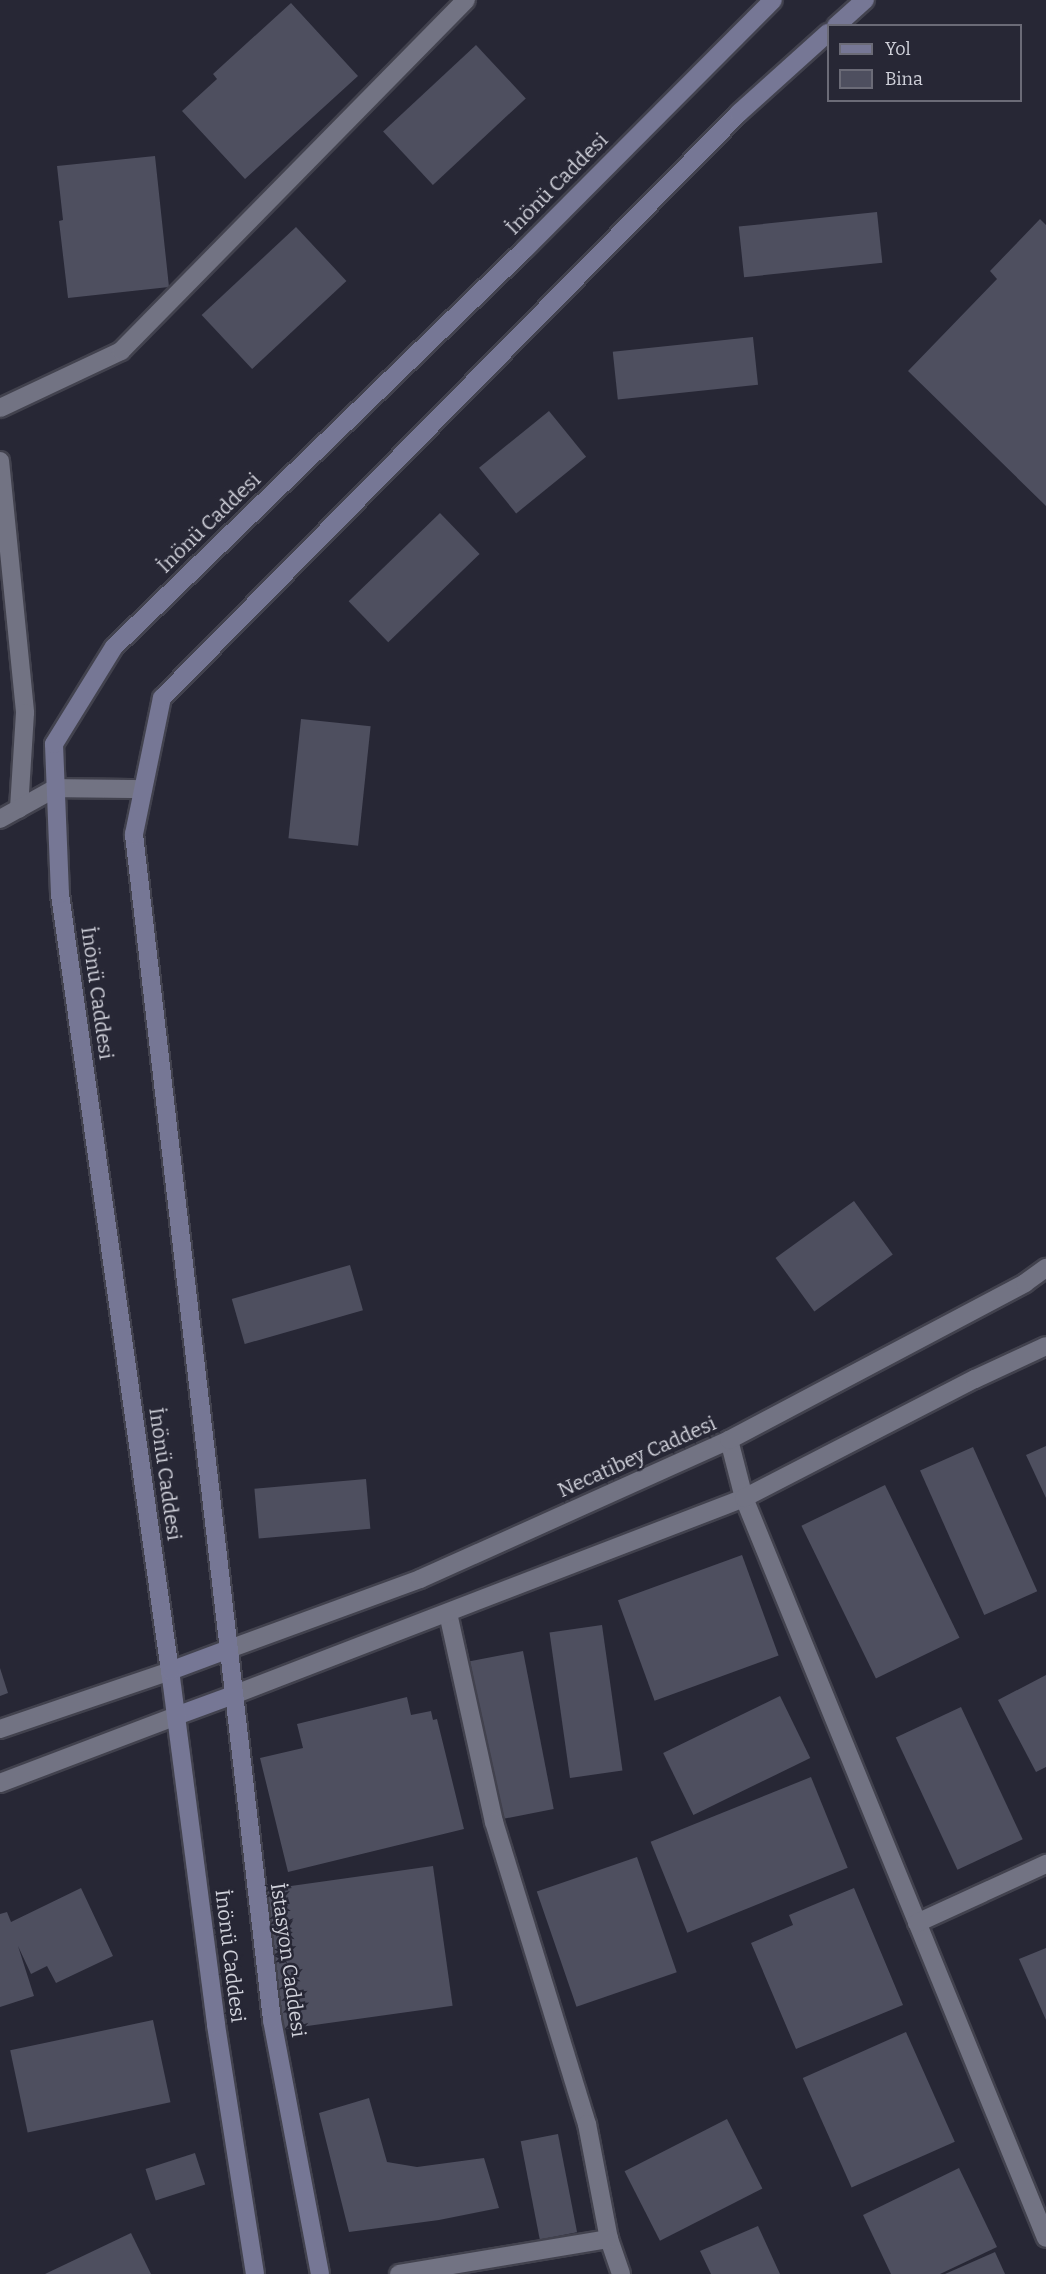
<!DOCTYPE html>
<html>
<head>
<meta charset="utf-8">
<style>
	body { margin:0 }
	#map { position:relative; width:1046px; height:2274px; overflow:hidden; background:#272735; font-family:Bitter,serif }
	div>[style] { position:absolute }
	[style*='--x'] { left:calc(var(--x)*1px); top:calc(var(--y)*1px); width:calc(var(--w)*1px); rotate:calc(var(--a)*1deg) }
	.building>* { inset:0; background:#4e4f5f; transform-origin:0 0 }
	.roads { filter:drop-shadow(2px 0 #42424e) drop-shadow(-2px 0 #42424e) drop-shadow(0 2px #42424e) drop-shadow(0 -2px #42424e) }
	.minor>* { height:18px; margin:-9px; padding:0 9px; transform-origin:9px; border-radius:9px; background:#727383 }
	.tertiary>* { height:18px; margin:-9px; padding:0 9px; transform-origin:9px; border-radius:9px; background:#727383 }
	.secondary>* { height:18px; margin:-9px; padding:0 9px; transform-origin:9px; border-radius:9px; background:#767795 }
	span { translate:-50% -50%; white-space:nowrap; text-align:center; line-height:1.15; -webkit-text-stroke:5px #272735; paint-order:stroke }
	.street-label { font-size:20px; color:#d1d2db }
	.legend { position:absolute; left:827px; top:24px; width:195px; height:78px; box-sizing:border-box; background:#272735; border:2px solid #6b6b77; margin:0; padding:8px 10px; list-style:none; font-size:18px; color:#d1d2db }
	.legend li { display:flex; align-items:center; gap:12px; height:30px }
	.legend b { width:30px; border:2px solid #6b6b77 }
</style>
</head>
<body>
<div id="map">
	<div class="building">
		<i style="clip-path:polygon(291px 3px,358px 76px,245px 179px,182px 111px,217px 79px,213px 74px)"></i>
		<i style="left:476px;top:45px;width:73px;height:127px;rotate:47deg"></i>
		<i style="clip-path:polygon(155px 156px,169px 287px,68px 298px,59px 221px,63px 220px,57px 166px)"></i>
		<i style="left:877px;top:212px;width:51px;height:139px;rotate:84deg"></i>
		<i style="clip-path:polygon(1040px 219px,1046px 225px,1046px 506px,908px 371px,997px 279px,990px 271px)"></i>
		<i style="left:296px;top:227px;width:74px;height:129px;rotate:47deg"></i>
		<i style="left:753px;top:337px;width:48px;height:141px;rotate:84deg"></i>
		<i style="left:549px;top:411px;width:59px;height:90px;rotate:51deg"></i>
		<i style="left:440px;top:513px;width:57px;height:127px;rotate:46deg"></i>
		<i style="left:301px;top:719px;width:70px;height:120px;rotate:6deg"></i>
		<i style="left:854px;top:1201px;width:66px;height:97px;rotate:54deg"></i>
		<i style="left:350px;top:1265px;width:47px;height:123px;rotate:74deg"></i>
		<i style="clip-path:polygon(1046px 1446px,1046px 1498px,1026px 1455px)"></i>
		<i style="left:973px;top:1447px;width:158px;height:58px;rotate:66deg"></i>
		<i style="left:366px;top:1479px;width:50px;height:112px;rotate:85deg"></i>
		<i style="left:885px;top:1485px;width:170px;height:93px;rotate:64deg"></i>
		<i style="left:742px;top:1555px;width:107px;height:132px;rotate:70deg"></i>
		<i style="left:602px;top:1625px;width:147px;height:53px;rotate:82deg"></i>
		<i style="left:523px;top:1651px;width:161px;height:54px;rotate:79deg"></i>
		<i style="clip-path:polygon(0 1668px,8px 1693px,0 1696px)"></i>
		<i style="clip-path:polygon(1046px 1675px,1046px 1767px,1036px 1772px,998px 1700px)"></i>
		<i style="left:780px;top:1696px;width:69px;height:130px;rotate:64deg"></i>
		<i style="clip-path:polygon(407px 1697px,411px 1715px,431px 1711px,433px 1720px,437px 1719px,464px 1829px,288px 1872px,260px 1758px,303px 1748px,297px 1724px)"></i>
		<i style="left:961px;top:1707px;width:146px;height:72px;rotate:65deg"></i>
		<i style="left:811px;top:1777px;width:98px;height:173px;rotate:68deg"></i>
		<i style="left:637px;top:1857px;width:122px;height:106px;rotate:71deg"></i>
		<i style="left:433px;top:1866px;width:141px;height:174px;rotate:82deg"></i>
		<i style="clip-path:polygon(81px 1888px,113px 1956px,56px 1983px,47px 1966px,31px 1974px,18px 1946px,34px 1996px,0 2007px,0 1914px,7px 1912px,11px 1922px)"></i>
		<i style="clip-path:polygon(854px 1888px,903px 2005px,796px 2049px,751px 1943px,793px 1925px,789px 1915px)"></i>
		<i style="clip-path:polygon(1046px 1948px,1046px 2020px,1019px 1959px)"></i>
		<i style="left:153px;top:2020px;width:84px;height:146px;rotate:78deg"></i>
		<i style="left:906px;top:2032px;width:120px;height:113px;rotate:66deg"></i>
		<i style="clip-path:polygon(369px 2098px,387px 2162px,417px 2167px,484px 2158px,499px 2208px,439px 2220px,349px 2232px,319px 2113px)"></i>
		<i style="left:727px;top:2119px;width:78px;height:115px;rotate:63deg"></i>
		<i style="left:558px;top:2134px;width:100px;height:38px;rotate:79deg"></i>
		<i style="left:195px;top:2153px;width:33px;height:52px;rotate:72deg"></i>
		<i style="clip-path:polygon(959px 2168px,997px 2247px,940px 2274px,891px 2274px,863px 2215px)"></i>
		<i style="clip-path:polygon(758px 2226px,780px 2274px,711px 2274px,700px 2251px)"></i>
		<i style="clip-path:polygon(131px 2233px,151px 2274px,45px 2274px)"></i>
		<i style="clip-path:polygon(995px 2252px,1005px 2274px,945px 2274px)"></i>
	</div>
	<div class="roads">
		<div class="minor">
			<i style="--x:0;--y:408;--w:134;--a:-25.2"></i>
			<i style="--x:121;--y:351;--w:492;--a:-45.5"></i>
			<i style="--x:0;--y:461;--w:253;--a:84.3"></i>
			<i style="--x:25;--y:713;--w:96;--a:93.6"></i>
			<i style="--x:0;--y:819;--w:64;--a:-29"></i>
			<i style="--x:56;--y:788;--w:87;--a:0.7"></i>
			<i style="--x:744;--y:1498;--w:799;--a:67.8"></i>
			<i style="--x:448;--y:1613;--w:214;--a:77.6"></i>
			<i style="--x:494;--y:1822;--w:316;--a:72.9"></i>
			<i style="--x:587;--y:2124;--w:117;--a:79.2"></i>
			<i style="--x:609;--y:2239;--w:37;--a:71"></i>
			<i style="--x:917;--y:1923;--w:142;--a:-24.6"></i>
			<i style="--x:399;--y:2274;--w:213;--a:-9.5"></i>
		</div>
		<div class="tertiary">
			<i style="--x:729;--y:1440;--w:60;--a:75.5"></i>
			<i style="--x:229;--y:1649;--w:203;--a:-20.1"></i>
			<i style="--x:420;--y:1579;--w:339;--a:-24.2"></i>
			<i style="--x:729;--y:1440;--w:335;--a:-27.9"></i>
			<i style="--x:1025;--y:1283;--w:26;--a:-36"></i>
			<i style="--x:233;--y:1695;--w:548;--a:-21.08"></i>
			<i style="--x:744;--y:1498;--w:260;--a:-27.3"></i>
			<i style="--x:975;--y:1379;--w:78;--a:-24.9"></i>
			<i style="--x:0;--y:1729;--w:180;--a:-18.8"></i>
			<i style="--x:0;--y:1783;--w:188;--a:-20.8"></i>
		</div>
		<div class="secondary">
			<i style="--x:836;--y:26;--w:39;--a:-42"></i>
			<i style="--x:170;--y:1671;--w:63;--a:-20.4"></i>
			<i style="--x:176;--y:1716;--w:61;--a:-20.2"></i>
			<i style="--x:255;--y:2274;--w:253;--a:-98.9"></i>
			<i style="--x:216;--y:2024;--w:356;--a:-97.4"></i>
			<i style="--x:170;--y:1671;--w:785;--a:-98.06"></i>
			<i style="--x:60;--y:894;--w:150;--a:-92.3"></i>
			<i style="--x:54;--y:744;--w:114;--a:-58.3"></i>
			<i style="--x:114;--y:647;--w:572;--a:-44.08"></i>
			<i style="--x:525;--y:249;--w:351;--a:-45.1"></i>
			<i style="--x:320;--y:2274;--w:258;--a:-100.7"></i>
			<i style="--x:272;--y:2020;--w:1194;--a:-96.64"></i>
			<i style="--x:134;--y:834;--w:139;--a:-78.4"></i>
			<i style="--x:162;--y:698;--w:822;--a:-45.39"></i>
			<i style="--x:739;--y:113;--w:120;--a:-42"></i>
		</div>
	</div>
	<div class="street-label">
		<span style="left:557px;top:184px;rotate:-45deg">İnönü Caddesi</span>
		<span style="left:209px;top:523px;rotate:-44deg">İnönü Caddesi</span>
		<span style="left:97px;top:993px;rotate:82deg">İnönü Caddesi</span>
		<span style="left:637px;top:1457px;rotate:-24deg">Necatibey Caddesi</span>
		<span style="left:165px;top:1474px;rotate:82deg">İnönü Caddesi</span>
		<span style="left:230px;top:1956px;rotate:83deg">İnönü Caddesi</span>
		<span style="left:288px;top:1960px;rotate:82deg">İstasyon Caddesi</span>
	</div>
	<ul class="legend">
	<li><b style="height:8px;background:#767795"></b>Yol</li>
	<li><b style="height:16px;background:#4e4f5f"></b>Bina</li>
	</ul>
</div>
</body>
</html>
